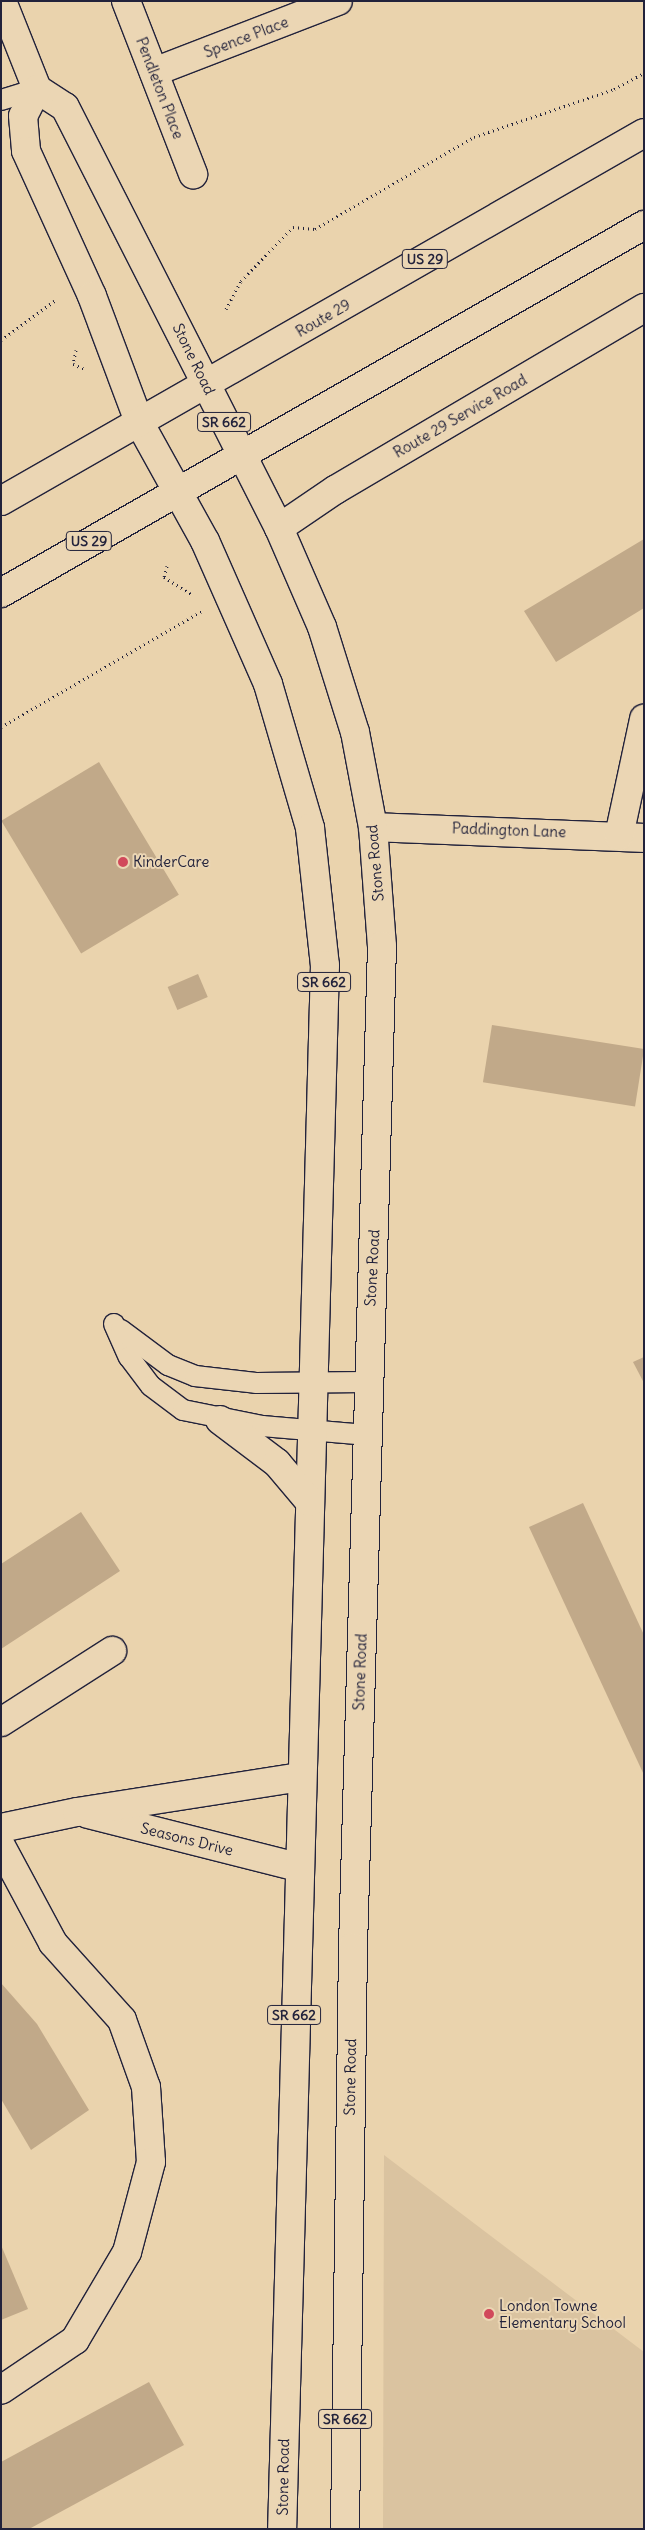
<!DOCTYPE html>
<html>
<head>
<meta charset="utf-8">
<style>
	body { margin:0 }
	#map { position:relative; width:645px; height:2530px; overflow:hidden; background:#ead3ad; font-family:Delius,sans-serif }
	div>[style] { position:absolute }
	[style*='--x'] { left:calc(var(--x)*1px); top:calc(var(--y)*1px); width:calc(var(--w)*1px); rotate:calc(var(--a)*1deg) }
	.built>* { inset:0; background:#dac3a0 }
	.building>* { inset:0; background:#c1a989; transform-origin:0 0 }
	.path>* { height:3px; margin-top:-1.5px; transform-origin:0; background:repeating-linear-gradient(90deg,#22223b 0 1px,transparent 0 5px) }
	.roads { filter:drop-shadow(1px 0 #22223b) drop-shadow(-1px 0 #22223b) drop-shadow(0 1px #22223b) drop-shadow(0 -1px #22223b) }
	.service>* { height:20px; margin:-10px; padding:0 10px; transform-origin:10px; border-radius:10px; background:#ebd6b4 }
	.minor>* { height:28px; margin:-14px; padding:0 14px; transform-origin:14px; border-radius:14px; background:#ebd6b4 }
	.primary>* { height:28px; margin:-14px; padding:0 14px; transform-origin:14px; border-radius:14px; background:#ebd6b4 }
	.dots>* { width:14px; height:14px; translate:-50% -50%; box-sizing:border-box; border:2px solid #ebd6b4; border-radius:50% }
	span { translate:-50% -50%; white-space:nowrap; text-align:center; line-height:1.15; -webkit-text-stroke:4px #ebd6b4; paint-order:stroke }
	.shield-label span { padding:1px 4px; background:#ebd6b4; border:1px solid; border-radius:4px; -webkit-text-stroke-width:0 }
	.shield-label { font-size:14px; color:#22223b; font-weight:700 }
	.street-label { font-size:15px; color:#22223b }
	.poi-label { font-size:15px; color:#22223b }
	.left { translate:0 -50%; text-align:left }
	.frame { position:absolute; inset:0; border:2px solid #22223b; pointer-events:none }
</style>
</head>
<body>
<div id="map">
	<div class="built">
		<i style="clip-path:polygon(384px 2155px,644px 2352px,644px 2529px,383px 2529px)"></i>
	</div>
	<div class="building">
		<i style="clip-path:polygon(644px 539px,644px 608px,556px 662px,524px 611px)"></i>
		<i style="left:99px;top:762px;width:155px;height:114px;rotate:59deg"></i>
		<i style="left:198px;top:974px;width:25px;height:33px;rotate:67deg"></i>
		<i style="left:492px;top:1025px;width:154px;height:58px;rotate:9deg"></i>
		<i style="clip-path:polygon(644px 1357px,644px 1383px,633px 1362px)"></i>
		<i style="clip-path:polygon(583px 1503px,644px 1635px,644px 1775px,529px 1527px)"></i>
		<i style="clip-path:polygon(81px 1512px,120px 1571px,1px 1649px,1px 1564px)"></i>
		<i style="clip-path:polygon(1px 1983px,37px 2024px,89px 2110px,31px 2150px,1px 2099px)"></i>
		<i style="clip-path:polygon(1px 2245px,28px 2309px,1px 2320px)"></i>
		<i style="clip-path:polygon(149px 2382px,184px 2445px,29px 2529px,1px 2529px,1px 2462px)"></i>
	</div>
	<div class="path">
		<i style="--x:226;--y:309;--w:32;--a:-62"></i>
		<i style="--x:241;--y:281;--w:75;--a:-46.1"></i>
		<i style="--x:293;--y:227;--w:22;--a:5"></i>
		<i style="--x:315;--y:229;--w:184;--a:-30.1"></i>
		<i style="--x:474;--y:137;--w:148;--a:-18.9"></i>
		<i style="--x:614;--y:89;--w:34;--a:-28"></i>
		<i style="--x:1;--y:340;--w:69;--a:-36.2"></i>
		<i style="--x:76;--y:350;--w:14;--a:102"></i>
		<i style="--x:73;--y:364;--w:13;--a:23"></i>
		<i style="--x:167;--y:566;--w:11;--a:105"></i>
		<i style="--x:164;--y:577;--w:32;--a:32"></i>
		<i style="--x:1;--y:727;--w:232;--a:-30"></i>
	</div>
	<div class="roads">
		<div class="service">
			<i style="--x:1;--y:100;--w:38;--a:-17"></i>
			<i style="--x:114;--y:1324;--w:36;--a:66"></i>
			<i style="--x:129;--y:1357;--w:36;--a:53"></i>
			<i style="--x:151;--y:1386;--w:40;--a:37"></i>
			<i style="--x:183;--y:1410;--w:81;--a:11.4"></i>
			<i style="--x:262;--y:1426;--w:104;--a:4.9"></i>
			<i style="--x:121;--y:1330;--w:59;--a:36.7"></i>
			<i style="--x:168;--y:1365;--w:29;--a:22"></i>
			<i style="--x:195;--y:1376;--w:61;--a:6.5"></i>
			<i style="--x:256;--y:1383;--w:111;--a:-0.5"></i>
		</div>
		<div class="minor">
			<i style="--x:2;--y:1;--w:95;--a:68.3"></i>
			<i style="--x:37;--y:89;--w:33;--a:33"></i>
			<i style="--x:65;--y:107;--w:313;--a:63"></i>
			<i style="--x:126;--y:1;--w:186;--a:68.8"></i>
			<i style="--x:154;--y:72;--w:197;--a:-21.1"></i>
			<i style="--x:37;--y:89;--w:30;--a:117"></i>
			<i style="--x:23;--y:116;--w:35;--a:85"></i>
			<i style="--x:26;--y:151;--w:159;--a:65.5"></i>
			<i style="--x:92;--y:296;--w:134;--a:69.5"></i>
			<i style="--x:279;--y:528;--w:68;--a:-34.2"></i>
			<i style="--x:335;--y:490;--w:359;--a:-30.5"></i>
			<i style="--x:373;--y:827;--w:271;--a:2.3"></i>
			<i style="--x:619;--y:836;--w:120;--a:-77.9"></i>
			<i style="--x:1;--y:1722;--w:132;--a:-32.6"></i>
			<i style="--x:88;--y:1814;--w:216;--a:14.2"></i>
			<i style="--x:1;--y:1828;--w:78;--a:-11.9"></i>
			<i style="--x:77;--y:1812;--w:227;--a:-8.9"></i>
			<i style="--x:1;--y:1846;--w:110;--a:61.8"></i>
			<i style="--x:53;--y:1943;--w:103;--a:48.1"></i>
			<i style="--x:122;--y:2020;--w:71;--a:70.3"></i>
			<i style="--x:146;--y:2087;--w:75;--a:86.2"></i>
			<i style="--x:151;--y:2162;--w:93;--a:104.9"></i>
			<i style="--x:127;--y:2252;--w:102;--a:120.6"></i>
			<i style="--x:75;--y:2340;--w:89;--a:146"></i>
		</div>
		<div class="primary">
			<i style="--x:207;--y:386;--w:159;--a:63.1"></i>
			<i style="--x:279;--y:528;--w:108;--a:66.5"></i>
			<i style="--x:322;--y:627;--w:110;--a:72.6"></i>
			<i style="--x:355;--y:732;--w:97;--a:79.3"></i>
			<i style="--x:373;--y:827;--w:119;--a:85.7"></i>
			<i style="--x:382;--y:946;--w:1001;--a:91.66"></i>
			<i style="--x:353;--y:1947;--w:582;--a:90.79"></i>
			<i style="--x:139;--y:422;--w:136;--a:61"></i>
			<i style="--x:205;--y:541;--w:156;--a:66.2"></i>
			<i style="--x:268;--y:684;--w:150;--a:73.7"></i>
			<i style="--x:310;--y:828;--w:138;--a:83.8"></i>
			<i style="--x:325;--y:965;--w:1565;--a:91.57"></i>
			<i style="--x:1;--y:501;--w:741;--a:-29.78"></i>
			<i style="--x:1;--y:593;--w:741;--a:-29.78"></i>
			<i style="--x:220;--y:1420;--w:71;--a:37"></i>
			<i style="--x:277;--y:1463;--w:51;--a:49.8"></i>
		</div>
	</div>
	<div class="dots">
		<i style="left:123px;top:862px;background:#d1495b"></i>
		<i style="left:489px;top:2314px;background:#d1495b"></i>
	</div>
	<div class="shield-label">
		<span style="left:425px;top:259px">US 29</span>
		<span style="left:224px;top:422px">SR 662</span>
		<span style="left:89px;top:541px">US 29</span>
		<span style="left:324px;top:982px">SR 662</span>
		<span style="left:294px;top:2015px">SR 662</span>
		<span style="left:345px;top:2419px">SR 662</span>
	</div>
	<div class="street-label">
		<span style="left:246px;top:37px;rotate:-21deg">Spence Place</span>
		<span style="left:160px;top:88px;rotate:69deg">Pendleton Place</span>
		<span style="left:323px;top:318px;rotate:-30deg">Route 29</span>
		<span style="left:194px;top:359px;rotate:64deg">Stone Road</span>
		<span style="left:460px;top:416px;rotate:-30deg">Route 29 Service Road</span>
		<span style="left:509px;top:830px;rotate:2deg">Paddington Lane</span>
		<span style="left:375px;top:863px;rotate:-95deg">Stone Road</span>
		<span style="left:372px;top:1268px;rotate:-87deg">Stone Road</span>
		<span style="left:360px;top:1672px;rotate:-88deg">Stone Road</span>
		<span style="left:187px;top:1839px;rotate:14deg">Seasons Drive</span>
		<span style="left:350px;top:2077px;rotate:-89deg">Stone Road</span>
		<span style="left:283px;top:2477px;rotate:-89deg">Stone Road</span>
	</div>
	<div class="poi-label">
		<span class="left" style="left:133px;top:862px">KinderCare</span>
		<span class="left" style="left:499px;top:2314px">London Towne<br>Elementary School</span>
	</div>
	<div class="frame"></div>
</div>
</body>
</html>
